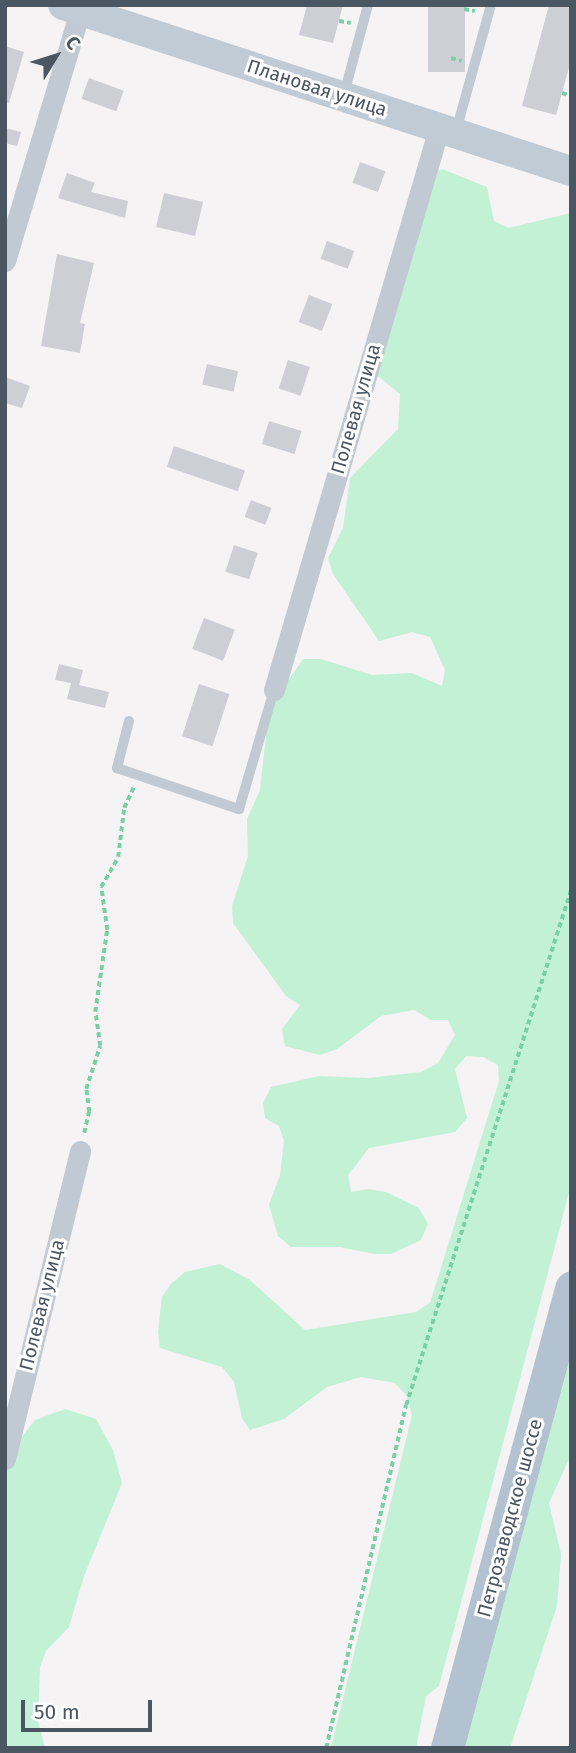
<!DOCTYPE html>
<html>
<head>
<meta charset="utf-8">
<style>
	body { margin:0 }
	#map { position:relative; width:576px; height:1753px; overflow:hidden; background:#f5f3f3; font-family:"Fira Sans",sans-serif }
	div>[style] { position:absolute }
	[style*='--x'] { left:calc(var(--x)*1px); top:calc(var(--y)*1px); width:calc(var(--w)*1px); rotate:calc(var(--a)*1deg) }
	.green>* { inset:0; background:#c3f1d5 }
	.building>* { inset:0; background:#cdcfd5; transform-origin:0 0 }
	.path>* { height:3.5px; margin-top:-1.75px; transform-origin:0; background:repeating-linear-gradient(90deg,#7ad0a6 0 5px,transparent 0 8.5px) }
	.lane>* { height:10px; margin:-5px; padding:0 5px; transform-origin:5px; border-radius:5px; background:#c1cad2 }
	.street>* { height:21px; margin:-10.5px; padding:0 10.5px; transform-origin:10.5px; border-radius:10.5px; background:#c1cad2 }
	.secondary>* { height:30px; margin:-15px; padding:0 15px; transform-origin:15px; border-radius:15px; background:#c1cbd6 }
	.primary>* { height:33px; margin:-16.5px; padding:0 16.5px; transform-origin:16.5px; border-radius:16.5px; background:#b3c2d1 }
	span { translate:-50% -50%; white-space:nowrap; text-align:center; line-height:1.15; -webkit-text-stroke:6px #fff; paint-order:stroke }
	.street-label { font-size:19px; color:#4a5661 }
	.frame { position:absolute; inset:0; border:7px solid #4a5661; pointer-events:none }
	.north { position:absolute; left:21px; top:21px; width:70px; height:70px; -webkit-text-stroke:5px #fff; paint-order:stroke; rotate:52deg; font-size:19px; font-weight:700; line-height:28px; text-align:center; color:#4a5661 }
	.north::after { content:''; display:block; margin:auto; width:24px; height:32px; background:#4a5661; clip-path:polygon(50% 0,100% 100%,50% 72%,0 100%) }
	.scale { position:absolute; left:21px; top:1700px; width:131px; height:32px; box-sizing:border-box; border:4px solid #4a5661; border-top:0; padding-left:9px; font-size:21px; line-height:24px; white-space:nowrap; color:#4a5661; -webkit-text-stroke:5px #fff; paint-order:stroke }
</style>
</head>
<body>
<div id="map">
	<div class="green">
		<i style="clip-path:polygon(442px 169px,487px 187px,494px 221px,508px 228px,571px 213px,571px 1185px,439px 1686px,426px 1696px,416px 1748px,331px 1748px,412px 1415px,406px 1395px,395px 1383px,361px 1377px,327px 1387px,284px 1419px,250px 1430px,242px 1418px,234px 1382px,222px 1367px,160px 1348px,158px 1332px,162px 1297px,171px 1284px,185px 1272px,220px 1264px,250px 1280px,305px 1330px,416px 1312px,430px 1303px,499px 1081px,498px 1065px,483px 1057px,466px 1056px,455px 1069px,467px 1118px,455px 1132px,369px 1148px,348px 1175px,351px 1192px,369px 1189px,386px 1192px,419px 1208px,428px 1224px,421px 1240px,391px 1254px,375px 1254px,339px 1247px,291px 1247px,278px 1236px,269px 1205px,280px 1175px,284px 1141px,279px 1126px,265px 1118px,263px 1103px,271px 1087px,319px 1076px,368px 1078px,421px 1072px,438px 1063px,455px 1035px,448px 1020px,431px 1020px,414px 1010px,381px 1016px,337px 1049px,320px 1055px,285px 1046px,282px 1029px,300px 1005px,286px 996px,233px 923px,232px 906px,248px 856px,247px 819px,260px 790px,269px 708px,303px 659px,321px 659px,372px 675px,412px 673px,442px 686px,445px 670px,430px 637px,412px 632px,379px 641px,333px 574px,328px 558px,343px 528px,350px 478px,398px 429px,400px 394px,373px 372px,427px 176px)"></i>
		<i style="clip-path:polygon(571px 1349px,571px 1455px,549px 1503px,561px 1554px,557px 1606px,510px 1748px,464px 1748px)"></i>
		<i style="clip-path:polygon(65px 1409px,96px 1419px,113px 1450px,122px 1483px,84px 1576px,69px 1627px,46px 1651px,40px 1667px,38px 1721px,45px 1748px,5px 1748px,5px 1480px,12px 1449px,35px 1420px)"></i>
	</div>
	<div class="building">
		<i style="clip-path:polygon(307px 5px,343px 5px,333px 43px,299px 35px)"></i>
		<i style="left:428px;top:5px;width:37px;height:67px"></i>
		<i style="clip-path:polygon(549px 5px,571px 5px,571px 60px,556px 115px,522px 106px)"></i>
		<i style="clip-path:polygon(5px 46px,24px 52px,9px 103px,5px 102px)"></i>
		<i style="left:89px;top:78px;width:37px;height:22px;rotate:20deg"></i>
		<i style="clip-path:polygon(5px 128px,21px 132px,17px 146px,5px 143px)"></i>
		<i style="left:360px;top:162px;width:27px;height:22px;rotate:20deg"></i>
		<i style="clip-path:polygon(67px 173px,95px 183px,91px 192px,128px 201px,125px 218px,58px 198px)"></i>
		<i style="left:164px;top:193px;width:40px;height:35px;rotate:13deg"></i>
		<i style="left:327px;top:241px;width:29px;height:19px;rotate:20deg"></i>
		<i style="clip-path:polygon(57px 254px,94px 263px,80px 323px,85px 324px,80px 353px,41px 346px)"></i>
		<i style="left:309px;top:295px;width:25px;height:29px;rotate:21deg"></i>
		<i style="left:288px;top:360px;width:23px;height:30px;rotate:18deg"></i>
		<i style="left:207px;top:364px;width:32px;height:21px;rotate:13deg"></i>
		<i style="clip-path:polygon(5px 377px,30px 386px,22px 408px,5px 403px)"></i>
		<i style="left:269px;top:421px;width:34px;height:24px;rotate:17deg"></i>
		<i style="left:174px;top:446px;width:75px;height:22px;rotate:19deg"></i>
		<i style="left:251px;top:500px;width:22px;height:18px;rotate:21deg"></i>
		<i style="left:234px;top:545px;width:25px;height:28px;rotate:18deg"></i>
		<i style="left:204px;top:618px;width:33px;height:33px;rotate:21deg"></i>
		<i style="clip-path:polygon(59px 664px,83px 670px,79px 685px,109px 692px,105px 708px,67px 699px,71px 683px,55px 680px)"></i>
		<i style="left:199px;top:684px;width:32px;height:55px;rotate:18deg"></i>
	</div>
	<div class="path">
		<i style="--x:464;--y:9;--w:11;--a:10"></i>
		<i style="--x:339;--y:21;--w:12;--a:9"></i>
		<i style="--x:451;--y:58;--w:11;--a:15"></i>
		<i style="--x:562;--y:93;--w:9;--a:18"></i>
		<i style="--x:84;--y:1133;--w:22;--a:-77"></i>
		<i style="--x:89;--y:1112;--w:23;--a:-97"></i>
		<i style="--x:86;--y:1089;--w:45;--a:-72"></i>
		<i style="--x:100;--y:1046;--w:34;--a:-98"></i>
		<i style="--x:95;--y:1012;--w:83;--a:-81.7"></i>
		<i style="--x:107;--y:930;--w:43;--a:-97.9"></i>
		<i style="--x:101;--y:887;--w:34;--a:-60"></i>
		<i style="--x:118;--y:857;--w:49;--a:-83"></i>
		<i style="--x:124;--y:808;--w:23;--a:-65"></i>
		<i style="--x:326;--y:1748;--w:352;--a:-76.9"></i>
		<i style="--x:406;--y:1405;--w:541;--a:-72.24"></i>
	</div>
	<div class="lane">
		<i style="--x:344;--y:94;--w:92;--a:-74.9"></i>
		<i style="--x:456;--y:131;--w:131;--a:-74.5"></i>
		<i style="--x:129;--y:721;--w:49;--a:104.3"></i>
		<i style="--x:117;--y:768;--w:129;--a:18.6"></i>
		<i style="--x:239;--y:809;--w:124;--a:-73.6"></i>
	</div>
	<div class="street">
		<i style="--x:5;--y:261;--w:261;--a:-73.3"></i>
		<i style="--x:274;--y:690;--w:586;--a:-73.64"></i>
		<i style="--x:5;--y:1459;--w:317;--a:-76.3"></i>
	</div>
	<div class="secondary">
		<i style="--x:63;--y:5;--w:534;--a:18.1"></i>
	</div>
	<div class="primary">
		<i style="--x:447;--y:1748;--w:477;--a:-74.9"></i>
	</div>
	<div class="street-label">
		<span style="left:317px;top:88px;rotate:18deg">Плановая улица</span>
		<span style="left:356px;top:409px;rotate:-74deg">Полевая улица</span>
		<span style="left:42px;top:1305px;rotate:-76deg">Полевая улица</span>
		<span style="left:510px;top:1518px;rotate:-75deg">Петрозаводское шоссе</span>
	</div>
	<div class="frame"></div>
	<div class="north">С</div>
	<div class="scale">50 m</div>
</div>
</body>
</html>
